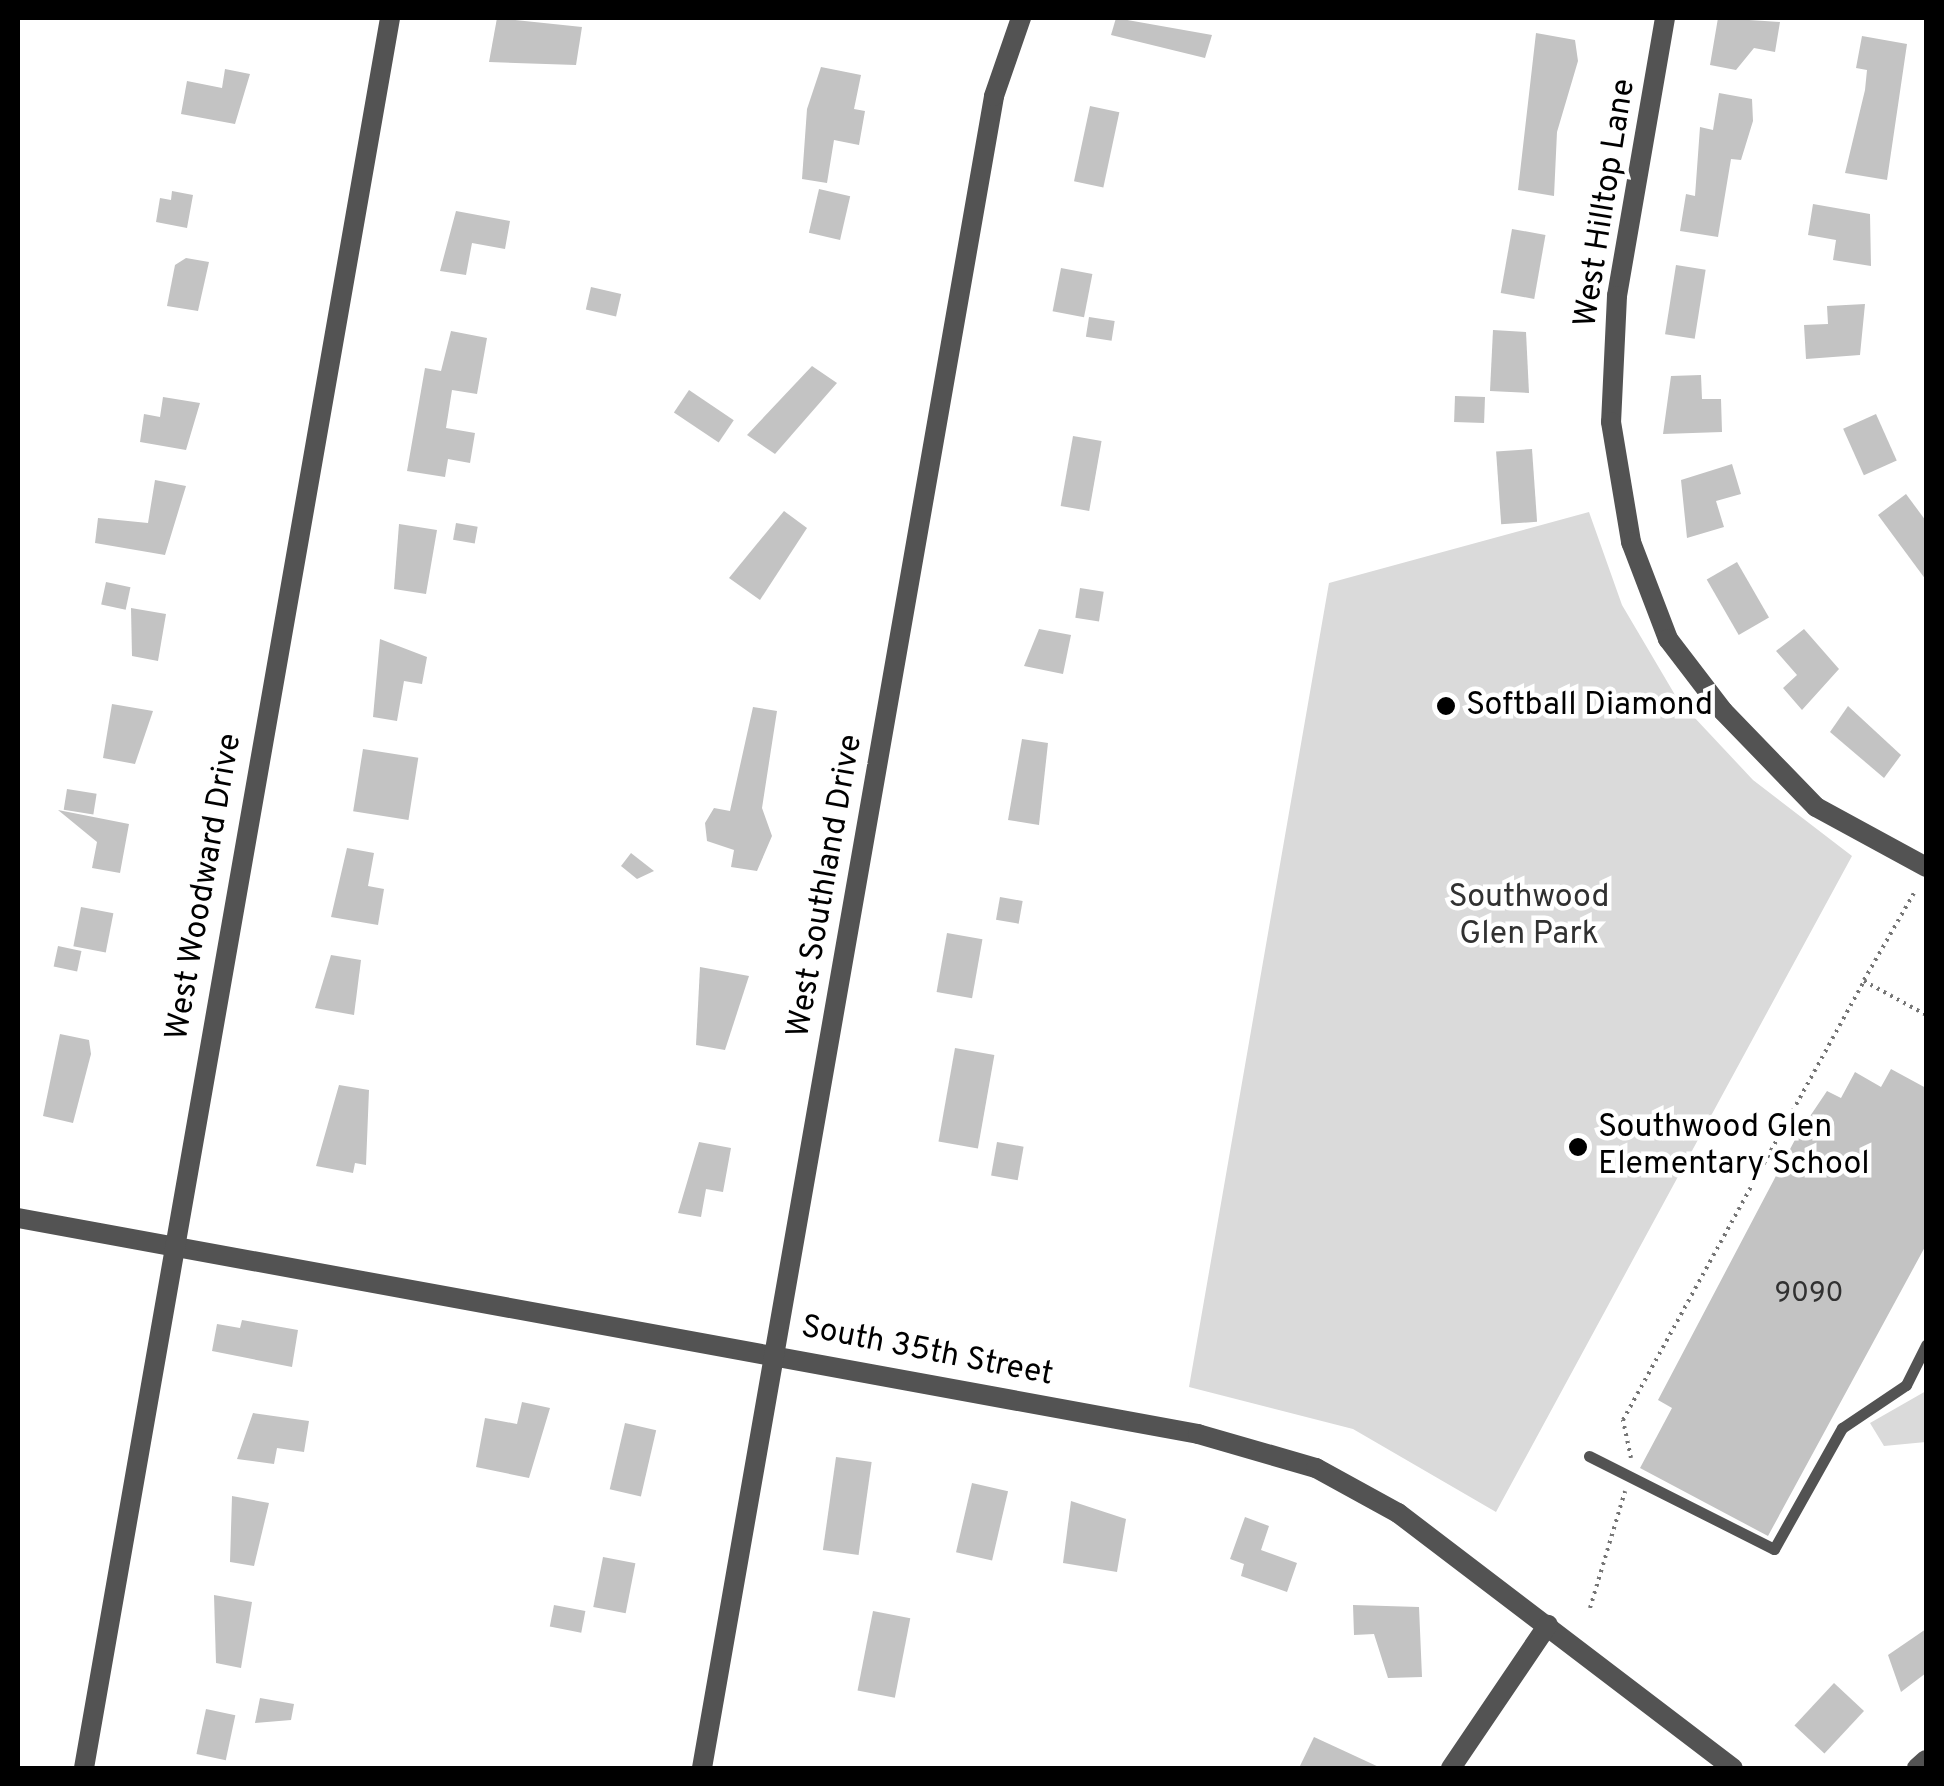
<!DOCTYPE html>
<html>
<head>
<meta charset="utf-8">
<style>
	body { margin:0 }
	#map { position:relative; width:1944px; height:1786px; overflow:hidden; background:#fff; font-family:Overpass,sans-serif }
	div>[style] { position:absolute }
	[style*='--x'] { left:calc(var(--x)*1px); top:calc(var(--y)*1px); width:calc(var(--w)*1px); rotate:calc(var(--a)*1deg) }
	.green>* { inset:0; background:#dadada }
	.building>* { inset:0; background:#c3c3c3; transform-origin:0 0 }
	.path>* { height:4px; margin-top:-2px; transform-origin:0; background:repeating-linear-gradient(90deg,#757575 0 2.5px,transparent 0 7.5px) }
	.lane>* { height:11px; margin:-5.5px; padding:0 5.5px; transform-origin:5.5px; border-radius:5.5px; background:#535353 }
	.street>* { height:20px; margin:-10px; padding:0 10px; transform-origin:10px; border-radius:10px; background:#535353 }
	.dots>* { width:28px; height:28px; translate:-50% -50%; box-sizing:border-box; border:5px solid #fff; border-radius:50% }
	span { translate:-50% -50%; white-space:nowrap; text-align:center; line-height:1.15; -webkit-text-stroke:9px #fff; paint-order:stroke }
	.number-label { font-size:28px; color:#313131 }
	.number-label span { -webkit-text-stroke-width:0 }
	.street-label { font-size:32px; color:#000 }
	.poi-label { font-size:32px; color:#000 }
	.left { translate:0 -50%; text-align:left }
	.park-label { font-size:32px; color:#313131 }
	.frame { position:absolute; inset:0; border:20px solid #000; pointer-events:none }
</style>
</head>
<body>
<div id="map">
	<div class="green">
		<i style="clip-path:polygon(1589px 512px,1622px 605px,1678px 700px,1753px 780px,1852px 856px,1496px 1512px,1353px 1429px,1189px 1387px,1329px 583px)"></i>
		<i style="clip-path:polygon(1926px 1391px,1926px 1442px,1884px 1446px,1870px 1423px)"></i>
	</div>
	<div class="building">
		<i style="clip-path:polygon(497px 18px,582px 27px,576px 65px,489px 62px)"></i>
		<i style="clip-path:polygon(1116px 18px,1212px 35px,1205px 58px,1111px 35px)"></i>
		<i style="clip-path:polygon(1718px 18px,1780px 22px,1775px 52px,1754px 48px,1736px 70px,1710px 65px)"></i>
		<i style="clip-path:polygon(1536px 33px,1575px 40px,1578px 61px,1557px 132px,1554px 196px,1518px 190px)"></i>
		<i style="clip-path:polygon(1862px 36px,1907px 44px,1887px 180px,1845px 173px,1865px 90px,1867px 70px,1856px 68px)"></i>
		<i style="clip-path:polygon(821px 67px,861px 75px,854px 109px,865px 111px,859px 145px,834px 140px,827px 183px,802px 179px,807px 109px)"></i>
		<i style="clip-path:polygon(225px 69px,250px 74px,235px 124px,181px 114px,187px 81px,222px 88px)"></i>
		<i style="clip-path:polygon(1719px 93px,1752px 99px,1753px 121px,1741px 160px,1731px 159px,1718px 237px,1680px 231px,1686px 194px,1695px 196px,1700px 127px,1713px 130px)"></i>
		<i style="left:1090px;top:106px;width:30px;height:77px;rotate:12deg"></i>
		<i style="left:819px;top:189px;width:32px;height:45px;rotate:13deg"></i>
		<i style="clip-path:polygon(172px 191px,193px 195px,187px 228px,156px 222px,160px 198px,171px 200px)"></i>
		<i style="clip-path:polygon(1813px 204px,1870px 214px,1871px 266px,1833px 260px,1836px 240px,1808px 235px)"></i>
		<i style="clip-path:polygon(456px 211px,510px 221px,505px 249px,472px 243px,466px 275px,440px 271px)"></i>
		<i style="left:1512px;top:229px;width:34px;height:65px;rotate:10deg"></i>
		<i style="clip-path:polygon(186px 258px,209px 262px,198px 311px,167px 306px,175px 265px)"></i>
		<i style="left:1676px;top:265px;width:30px;height:70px;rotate:9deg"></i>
		<i style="left:1061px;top:268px;width:32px;height:44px;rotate:11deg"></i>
		<i style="left:591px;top:287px;width:31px;height:23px;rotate:13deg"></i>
		<i style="clip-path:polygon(1865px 304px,1860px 355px,1806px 359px,1804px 325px,1828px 324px,1827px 306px)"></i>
		<i style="left:1089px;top:317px;width:26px;height:20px;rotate:9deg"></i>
		<i style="clip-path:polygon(1493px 330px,1526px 332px,1529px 393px,1490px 391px)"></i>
		<i style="clip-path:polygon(451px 331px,487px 338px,477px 394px,452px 390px,446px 428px,475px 433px,470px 463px,448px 459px,445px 477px,407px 471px,425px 368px,441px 371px)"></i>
		<i style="clip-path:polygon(812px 366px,837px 383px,775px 454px,747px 435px)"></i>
		<i style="clip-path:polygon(1701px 375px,1702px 399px,1721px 399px,1722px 432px,1663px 434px,1671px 376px)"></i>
		<i style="left:689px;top:390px;width:54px;height:27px;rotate:34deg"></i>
		<i style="left:1455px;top:396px;width:30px;height:26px;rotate:2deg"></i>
		<i style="clip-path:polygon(163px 397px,200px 403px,186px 450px,140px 442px,144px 414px,160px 417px)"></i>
		<i style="left:1876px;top:414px;width:51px;height:36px;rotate:66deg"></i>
		<i style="left:1073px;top:436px;width:29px;height:71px;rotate:10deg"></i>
		<i style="left:1532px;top:449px;width:73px;height:36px;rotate:86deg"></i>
		<i style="clip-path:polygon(1732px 464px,1741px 494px,1716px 501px,1724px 527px,1687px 538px,1681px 480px)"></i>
		<i style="clip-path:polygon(155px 480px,186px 486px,165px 555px,95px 543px,98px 518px,148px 523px)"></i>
		<i style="clip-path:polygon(1906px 494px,1926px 521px,1926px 580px,1878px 515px)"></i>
		<i style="clip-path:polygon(784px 511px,807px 528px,760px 600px,729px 578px)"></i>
		<i style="left:456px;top:523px;width:22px;height:17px;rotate:10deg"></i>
		<i style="clip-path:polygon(399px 524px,437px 530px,426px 594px,394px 589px)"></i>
		<i style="left:1737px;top:562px;width:64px;height:35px;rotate:60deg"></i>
		<i style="left:106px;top:582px;width:25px;height:23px;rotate:12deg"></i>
		<i style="left:1080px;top:588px;width:24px;height:30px;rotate:9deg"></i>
		<i style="clip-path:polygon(131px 608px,166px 614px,158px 661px,132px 656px)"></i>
		<i style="clip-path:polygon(1039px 629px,1071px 635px,1063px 674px,1024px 666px)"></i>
		<i style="clip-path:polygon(1804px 629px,1839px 669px,1802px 710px,1783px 688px,1797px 675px,1776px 651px)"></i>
		<i style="clip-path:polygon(380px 639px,427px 657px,422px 684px,404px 681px,397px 721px,373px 717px)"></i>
		<i style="clip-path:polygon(112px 704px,153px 711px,135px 764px,103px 758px)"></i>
		<i style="clip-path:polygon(1848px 706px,1901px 755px,1884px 778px,1830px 732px)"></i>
		<i style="clip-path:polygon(753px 707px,777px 711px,762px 808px,772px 836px,757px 871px,731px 867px,734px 850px,707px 841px,705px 823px,714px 808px,730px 811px)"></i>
		<i style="clip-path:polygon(1022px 739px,1048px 743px,1039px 825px,1008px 820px)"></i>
		<i style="left:363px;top:749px;width:56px;height:63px;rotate:9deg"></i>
		<i style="left:67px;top:789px;width:30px;height:21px;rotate:9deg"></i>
		<i style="clip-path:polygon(58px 810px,129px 824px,120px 873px,92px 868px,97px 842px)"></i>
		<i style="clip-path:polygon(347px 848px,374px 853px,368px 886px,384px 889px,378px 925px,331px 917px)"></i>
		<i style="clip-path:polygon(631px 853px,654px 871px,637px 879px,621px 866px)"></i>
		<i style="left:1000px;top:897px;width:23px;height:23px;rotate:10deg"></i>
		<i style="left:81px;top:907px;width:33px;height:40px;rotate:11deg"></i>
		<i style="left:947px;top:933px;width:36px;height:60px;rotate:10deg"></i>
		<i style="left:58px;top:946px;width:24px;height:21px;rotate:12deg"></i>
		<i style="clip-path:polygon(331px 955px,361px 960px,354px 1015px,315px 1008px)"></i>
		<i style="clip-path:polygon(700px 967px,749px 976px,725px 1050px,696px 1045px)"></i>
		<i style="clip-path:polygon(60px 1034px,89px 1040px,91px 1054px,73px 1123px,43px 1116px)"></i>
		<i style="left:955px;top:1048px;width:40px;height:95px;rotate:10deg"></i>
		<i style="clip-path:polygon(1891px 1069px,1926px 1088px,1926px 1245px,1768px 1536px,1640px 1468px,1672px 1408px,1658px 1400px,1798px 1134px,1827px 1091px,1841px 1098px,1855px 1072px,1881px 1087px)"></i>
		<i style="clip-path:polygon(339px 1085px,369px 1090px,366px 1165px,355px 1163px,353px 1173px,316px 1166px)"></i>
		<i style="clip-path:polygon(699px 1142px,731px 1148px,723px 1192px,706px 1189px,701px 1217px,678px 1213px)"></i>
		<i style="left:997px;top:1142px;width:27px;height:34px;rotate:10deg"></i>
		<i style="clip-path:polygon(242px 1320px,298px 1330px,292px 1367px,212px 1351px,217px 1324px,240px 1328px)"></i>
		<i style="clip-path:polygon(522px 1402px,550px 1408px,529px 1478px,476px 1467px,485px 1418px,517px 1424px)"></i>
		<i style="clip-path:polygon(253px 1413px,309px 1421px,304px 1452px,277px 1448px,274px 1464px,237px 1459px)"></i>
		<i style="left:625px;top:1423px;width:32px;height:68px;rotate:13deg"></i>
		<i style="left:836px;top:1457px;width:36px;height:94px;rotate:8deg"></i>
		<i style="left:972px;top:1483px;width:37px;height:71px;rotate:13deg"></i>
		<i style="clip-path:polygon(232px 1496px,269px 1503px,254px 1566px,230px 1562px)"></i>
		<i style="clip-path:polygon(1071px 1501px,1126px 1519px,1117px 1572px,1063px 1563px)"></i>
		<i style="clip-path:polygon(1245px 1517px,1269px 1526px,1261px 1550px,1297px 1563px,1287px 1592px,1241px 1576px,1244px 1564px,1230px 1559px)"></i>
		<i style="left:603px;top:1557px;width:33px;height:51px;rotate:11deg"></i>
		<i style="clip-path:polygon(214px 1595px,252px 1602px,241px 1668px,216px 1663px)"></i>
		<i style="left:554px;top:1605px;width:32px;height:22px;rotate:11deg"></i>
		<i style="clip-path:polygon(1353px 1605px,1419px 1607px,1422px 1677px,1388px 1678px,1374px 1634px,1354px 1635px)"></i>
		<i style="left:873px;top:1611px;width:38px;height:81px;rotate:11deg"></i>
		<i style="clip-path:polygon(1926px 1629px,1926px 1673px,1901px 1692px,1888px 1655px)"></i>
		<i style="left:1834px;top:1683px;width:41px;height:58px;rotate:43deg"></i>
		<i style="clip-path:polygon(260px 1698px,294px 1704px,291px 1720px,255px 1723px)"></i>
		<i style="left:206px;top:1709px;width:30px;height:46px;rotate:12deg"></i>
		<i style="clip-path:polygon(1314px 1737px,1340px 1749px,1381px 1768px,1299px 1768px)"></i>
	</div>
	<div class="path">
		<i style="--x:1864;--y:980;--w:100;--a:-60.1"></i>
		<i style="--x:1631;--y:1458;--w:39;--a:-102"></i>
		<i style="--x:1623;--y:1420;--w:501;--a:-61.23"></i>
		<i style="--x:1864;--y:981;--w:71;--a:28.7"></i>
		<i style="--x:1590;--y:1608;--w:122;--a:-73.3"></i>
	</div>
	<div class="lane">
		<i style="--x:1589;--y:1456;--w:207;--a:26.7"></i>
		<i style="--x:1774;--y:1549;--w:139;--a:-60.7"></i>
		<i style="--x:1842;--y:1428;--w:77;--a:-33.9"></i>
		<i style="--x:1906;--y:1385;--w:45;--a:-63.4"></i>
	</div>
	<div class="street">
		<i style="--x:1665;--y:18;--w:282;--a:99.8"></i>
		<i style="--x:1617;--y:296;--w:126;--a:92.7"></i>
		<i style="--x:1611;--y:422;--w:122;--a:80.5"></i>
		<i style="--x:1631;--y:542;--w:104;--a:69.1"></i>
		<i style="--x:1668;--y:639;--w:91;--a:52.6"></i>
		<i style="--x:1723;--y:711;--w:134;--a:45.9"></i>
		<i style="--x:1816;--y:807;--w:125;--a:28.6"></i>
		<i style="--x:18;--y:1218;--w:1200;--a:10.37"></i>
		<i style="--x:1198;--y:1434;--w:123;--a:16.1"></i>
		<i style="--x:1316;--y:1468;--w:94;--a:28.8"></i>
		<i style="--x:1398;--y:1513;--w:421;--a:37.3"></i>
		<i style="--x:84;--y:1768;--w:1777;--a:-80.08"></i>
		<i style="--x:702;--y:1768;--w:1697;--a:-80.09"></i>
		<i style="--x:994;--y:96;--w:83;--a:-70.9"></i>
		<i style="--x:1451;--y:1768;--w:173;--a:-55.9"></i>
		<i style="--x:1917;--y:1768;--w:12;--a:-42"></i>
	</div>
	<div class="dots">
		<i style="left:1446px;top:706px;background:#000"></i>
		<i style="left:1578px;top:1147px;background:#000"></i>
	</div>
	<div class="number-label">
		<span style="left:1809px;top:1294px">9090</span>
	</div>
	<div class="street-label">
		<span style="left:1606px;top:203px;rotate:-81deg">West Hilltop Lane</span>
		<span style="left:826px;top:886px;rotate:-80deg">West Southland Drive</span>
		<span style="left:205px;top:887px;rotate:-80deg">West Woodward Drive</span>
		<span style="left:927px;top:1352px;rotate:11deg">South 35th Street</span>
	</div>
	<div class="poi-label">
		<span class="left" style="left:1466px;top:706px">Softball Diamond</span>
		<span class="left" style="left:1598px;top:1147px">Southwood Glen<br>Elementary School</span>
	</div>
	<div class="park-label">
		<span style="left:1529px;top:917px">Southwood<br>Glen Park</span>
	</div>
	<div class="frame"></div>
</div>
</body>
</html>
